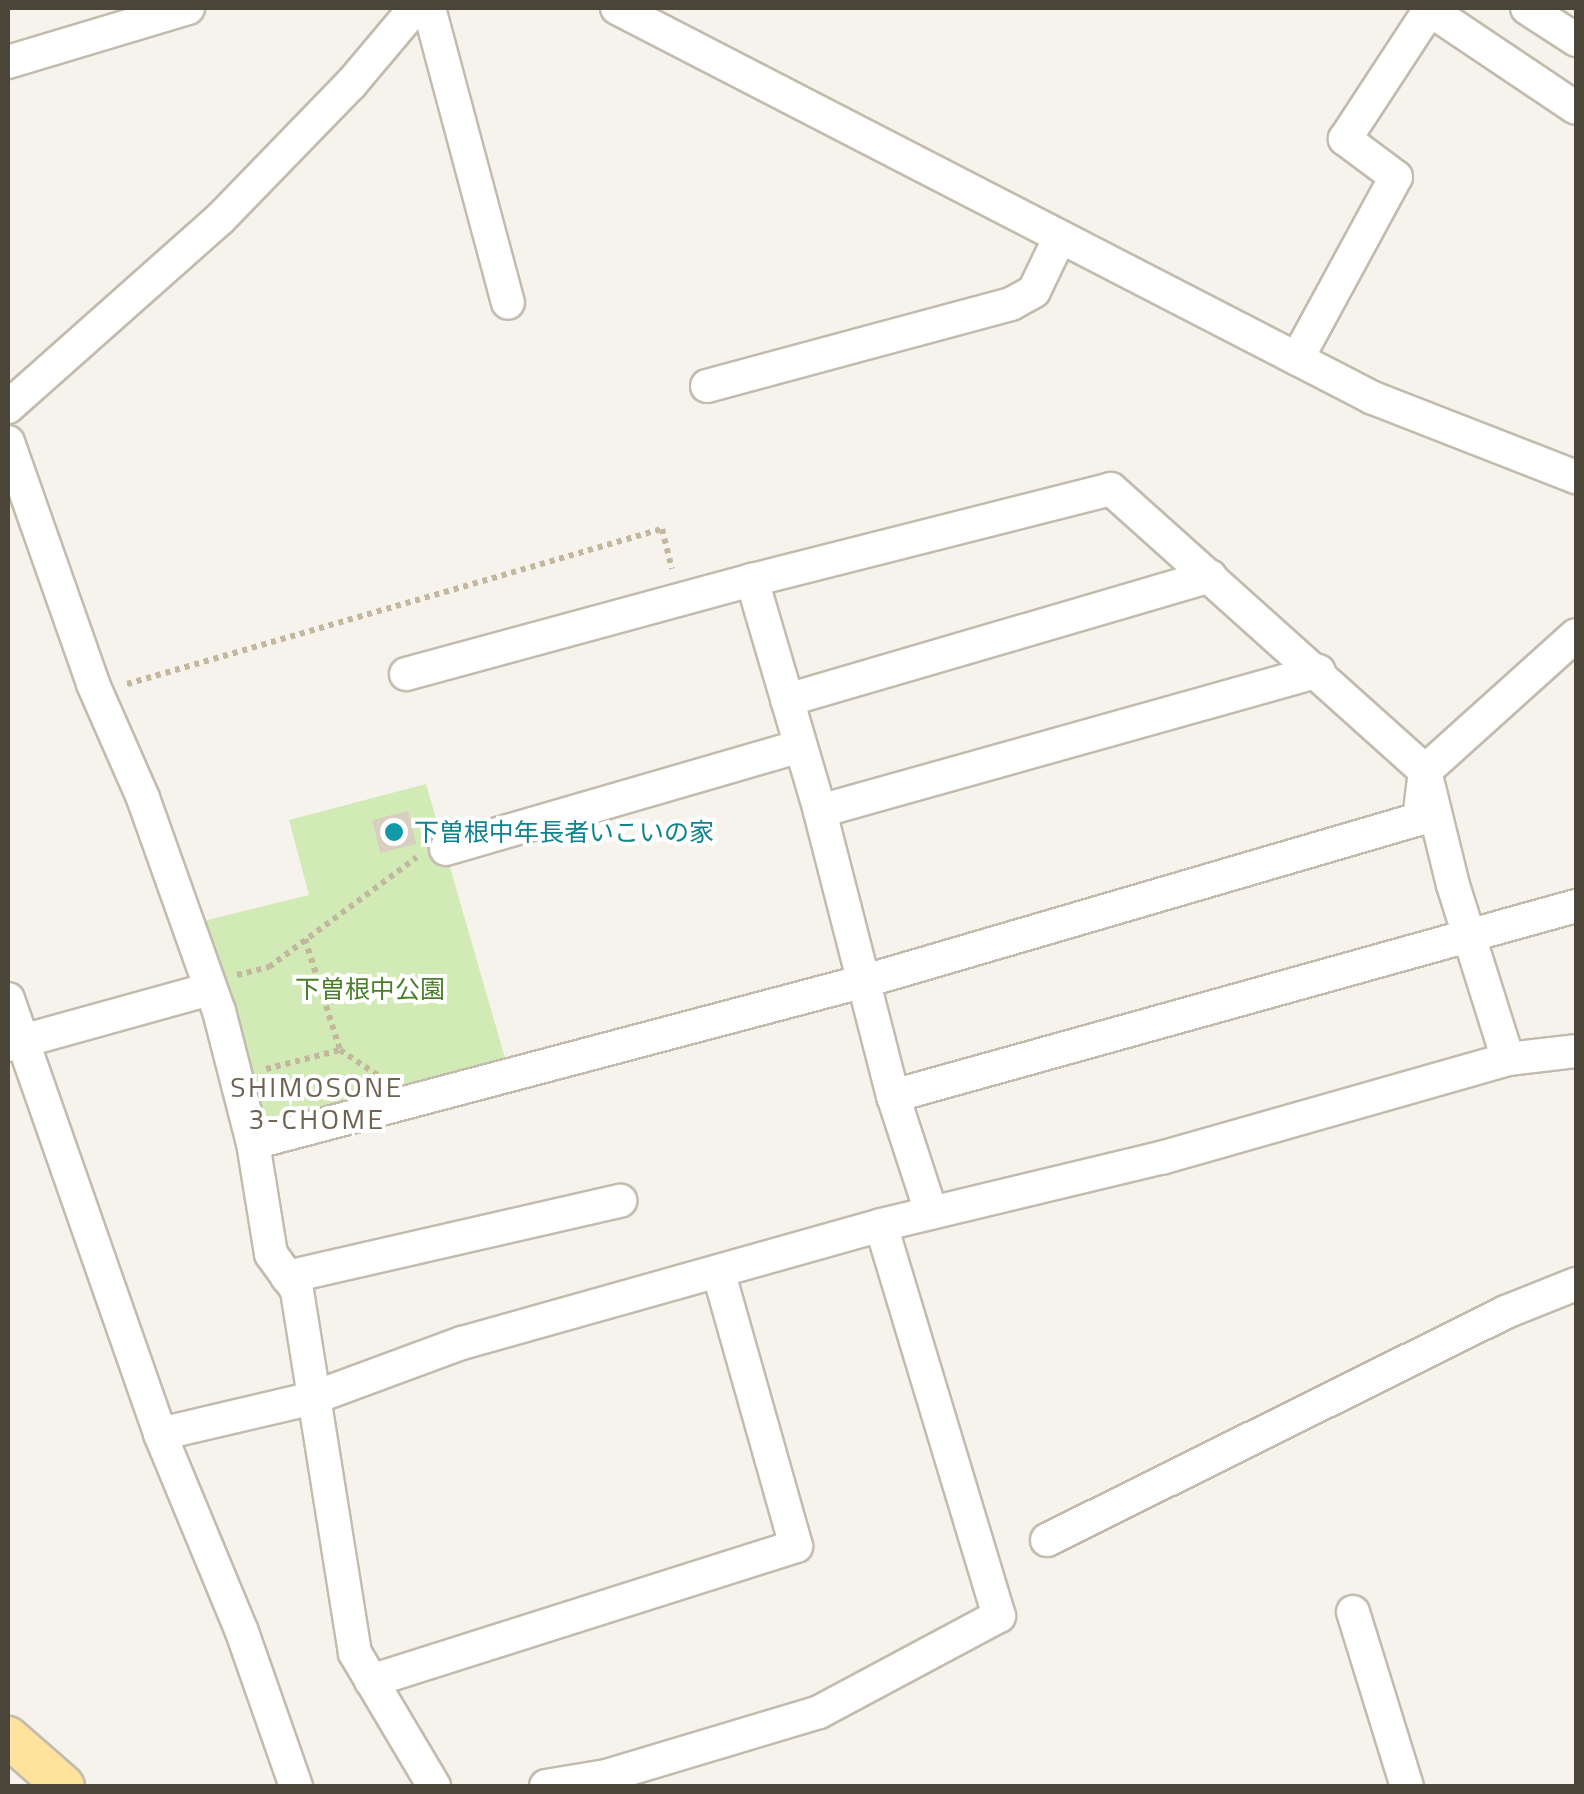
<!DOCTYPE html>
<html>
<head>
<meta charset="utf-8">
<style>
	body { margin:0 }
	#map { position:relative; width:1584px; height:1794px; overflow:hidden; background:#f6f3ec; font-family:"Titillium Web","Noto Sans JP",sans-serif }
	div>[style] { position:absolute }
	[style*='--x'] { left:calc(var(--x)*1px); top:calc(var(--y)*1px); width:calc(var(--w)*1px); rotate:calc(var(--a)*1deg) }
	.green>* { inset:0; background:#d2eab5 }
	.building>* { inset:0; background:#d8cfc1; transform-origin:0 0 }
	.path>* { height:6px; margin-top:-3px; transform-origin:0; background:repeating-linear-gradient(90deg,#c4b79f 0 5px,transparent 0 10px) }
	.roads { filter:drop-shadow(2px 0 #c2bbae) drop-shadow(-2px 0 #c2bbae) drop-shadow(0 2px #c2bbae) drop-shadow(0 -2px #c2bbae) }
	.minor>* { height:32px; margin:-16px; padding:0 16px; transform-origin:16px; border-radius:16px; background:#fff }
	.major>* { height:40px; margin:-20px; padding:0 20px; transform-origin:20px; border-radius:20px; background:#ffe39c }
	.dots>* { width:28px; height:28px; translate:-50% -50%; box-sizing:border-box; border:5px solid #fff; border-radius:50% }
	span { translate:-50% -50%; white-space:nowrap; text-align:center; line-height:1.15; -webkit-text-stroke:8px #fff; paint-order:stroke }
	.culture-label { font-size:25px; color:#0d838f }
	.left { translate:0 -50%; text-align:left }
	.park-label { font-size:25px; color:#4a7f2a }
	.neighbourhood-label { font-size:28px; color:#6e6250; letter-spacing:2.5px }
	.frame { position:absolute; inset:0; border:10px solid #4b4439; pointer-events:none }
</style>
</head>
<body>
<div id="map">
	<div class="green">
		<i style="clip-path:polygon(426px 784px,507px 1065px,259px 1134px,251px 1064px,224px 983px,195px 923px,309px 895px,289px 820px)"></i>
	</div>
	<div class="building">
		<i style="left:408px;top:811px;width:34px;height:37px;rotate:76deg"></i>
	</div>
	<div class="path">
		<i style="--x:127;--y:684;--w:557;--a:-16.16"></i>
		<i style="--x:662;--y:529;--w:41;--a:76"></i>
		<i style="--x:305;--y:939;--w:116;--a:72.5"></i>
		<i style="--x:237;--y:975;--w:33;--a:-14"></i>
		<i style="--x:269;--y:967;--w:184;--a:-36.6"></i>
		<i style="--x:266;--y:1069;--w:76;--a:-14.4"></i>
		<i style="--x:340;--y:1050;--w:50;--a:33.7"></i>
	</div>
	<div class="roads">
		<div class="minor">
			<i style="--x:429;--y:8;--w:305;--a:75"></i>
			<i style="--x:617;--y:8;--w:851;--a:27.29"></i>
			<i style="--x:1373;--y:398;--w:218;--a:21.3"></i>
			<i style="--x:1427;--y:8;--w:179;--a:33.9"></i>
			<i style="--x:1527;--y:8;--w:59;--a:33.1"></i>
			<i style="--x:8;--y:62;--w:188;--a:-16.7"></i>
			<i style="--x:1297;--y:359;--w:207;--a:-61.5"></i>
			<i style="--x:1396;--y:177;--w:64;--a:-143.3"></i>
			<i style="--x:1345;--y:139;--w:155;--a:-56.8"></i>
			<i style="--x:707;--y:386;--w:315;--a:-15.1"></i>
			<i style="--x:1011;--y:304;--w:26;--a:-29"></i>
			<i style="--x:1034;--y:291;--w:60;--a:-64.3"></i>
			<i style="--x:8;--y:407;--w:283;--a:-41.6"></i>
			<i style="--x:220;--y:219;--w:188;--a:-45.9"></i>
			<i style="--x:351;--y:84;--w:99;--a:-49.9"></i>
			<i style="--x:8;--y:442;--w:256;--a:70.6"></i>
			<i style="--x:93;--y:684;--w:124;--a:66.3"></i>
			<i style="--x:143;--y:798;--w:226;--a:70.4"></i>
			<i style="--x:219;--y:1011;--w:136;--a:75.6"></i>
			<i style="--x:406;--y:674;--w:359;--a:-15.2"></i>
			<i style="--x:787;--y:700;--w:441;--a:-16.3"></i>
			<i style="--x:820;--y:811;--w:518;--a:-15.67"></i>
			<i style="--x:446;--y:849;--w:369;--a:-16.2"></i>
			<i style="--x:8;--y:999;--w:461;--a:70.7"></i>
			<i style="--x:160;--y:1434;--w:214;--a:67.5"></i>
			<i style="--x:242;--y:1632;--w:163;--a:70.7"></i>
			<i style="--x:8;--y:1045;--w:210;--a:-15.5"></i>
			<i style="--x:893;--y:1096;--w:709;--a:-15.55"></i>
			<i style="--x:931;--y:1212;--w:122;--a:-108.1"></i>
			<i style="--x:893;--y:1096;--w:294;--a:-104.4"></i>
			<i style="--x:820;--y:811;--w:241;--a:-106.4"></i>
			<i style="--x:752;--y:580;--w:370;--a:-14.2"></i>
			<i style="--x:1111;--y:489;--w:422;--a:41.9"></i>
			<i style="--x:1425;--y:771;--w:117;--a:76.2"></i>
			<i style="--x:1453;--y:885;--w:182;--a:72.5"></i>
			<i style="--x:287;--y:1277;--w:342;--a:-12.9"></i>
			<i style="--x:160;--y:1434;--w:157;--a:-13.2"></i>
			<i style="--x:313;--y:1398;--w:159;--a:-20.3"></i>
			<i style="--x:462;--y:1343;--w:435;--a:-15.7"></i>
			<i style="--x:881;--y:1225;--w:288;--a:-13.5"></i>
			<i style="--x:1161;--y:1158;--w:361;--a:-15.9"></i>
			<i style="--x:1508;--y:1059;--w:68;--a:-6.7"></i>
			<i style="--x:1047;--y:1540;--w:513;--a:-26.42"></i>
			<i style="--x:1506;--y:1312;--w:75;--a:-21.8"></i>
			<i style="--x:1353;--y:1612;--w:182;--a:72.8"></i>
			<i style="--x:371;--y:1681;--w:446;--a:-17.6"></i>
			<i style="--x:796;--y:1546;--w:284;--a:-105.8"></i>
			<i style="--x:434;--y:1786;--w:155;--a:-120.7"></i>
			<i style="--x:355;--y:1653;--w:368;--a:-99.1"></i>
			<i style="--x:297;--y:1290;--w:44;--a:-125.8"></i>
			<i style="--x:271;--y:1254;--w:112;--a:-99.2"></i>
			<i style="--x:253;--y:1143;--w:633;--a:-14.83"></i>
			<i style="--x:865;--y:981;--w:577;--a:-16.3"></i>
			<i style="--x:1419;--y:819;--w:48;--a:-82.9"></i>
			<i style="--x:1425;--y:771;--w:203;--a:-42"></i>
			<i style="--x:546;--y:1786;--w:61;--a:-9.5"></i>
			<i style="--x:606;--y:1776;--w:222;--a:-16.7"></i>
			<i style="--x:819;--y:1712;--w:204;--a:-28.1"></i>
			<i style="--x:999;--y:1616;--w:408;--a:-106.8"></i>
		</div>
		<div class="major">
			<i style="--x:8;--y:1737;--w:74;--a:41.2"></i>
		</div>
	</div>
	<div class="dots">
		<i style="left:394px;top:832px;background:#0f9aa8"></i>
	</div>
	<div class="culture-label">
		<span class="left" style="left:414px;top:832px">下曽根中年長者いこいの家</span>
	</div>
	<div class="park-label">
		<span style="left:370px;top:989px">下曽根中公園</span>
	</div>
	<div class="neighbourhood-label">
		<span style="left:317px;top:1103px">SHIMOSONE<br>3-CHOME</span>
	</div>
	<div class="frame"></div>
</div>
</body>
</html>
